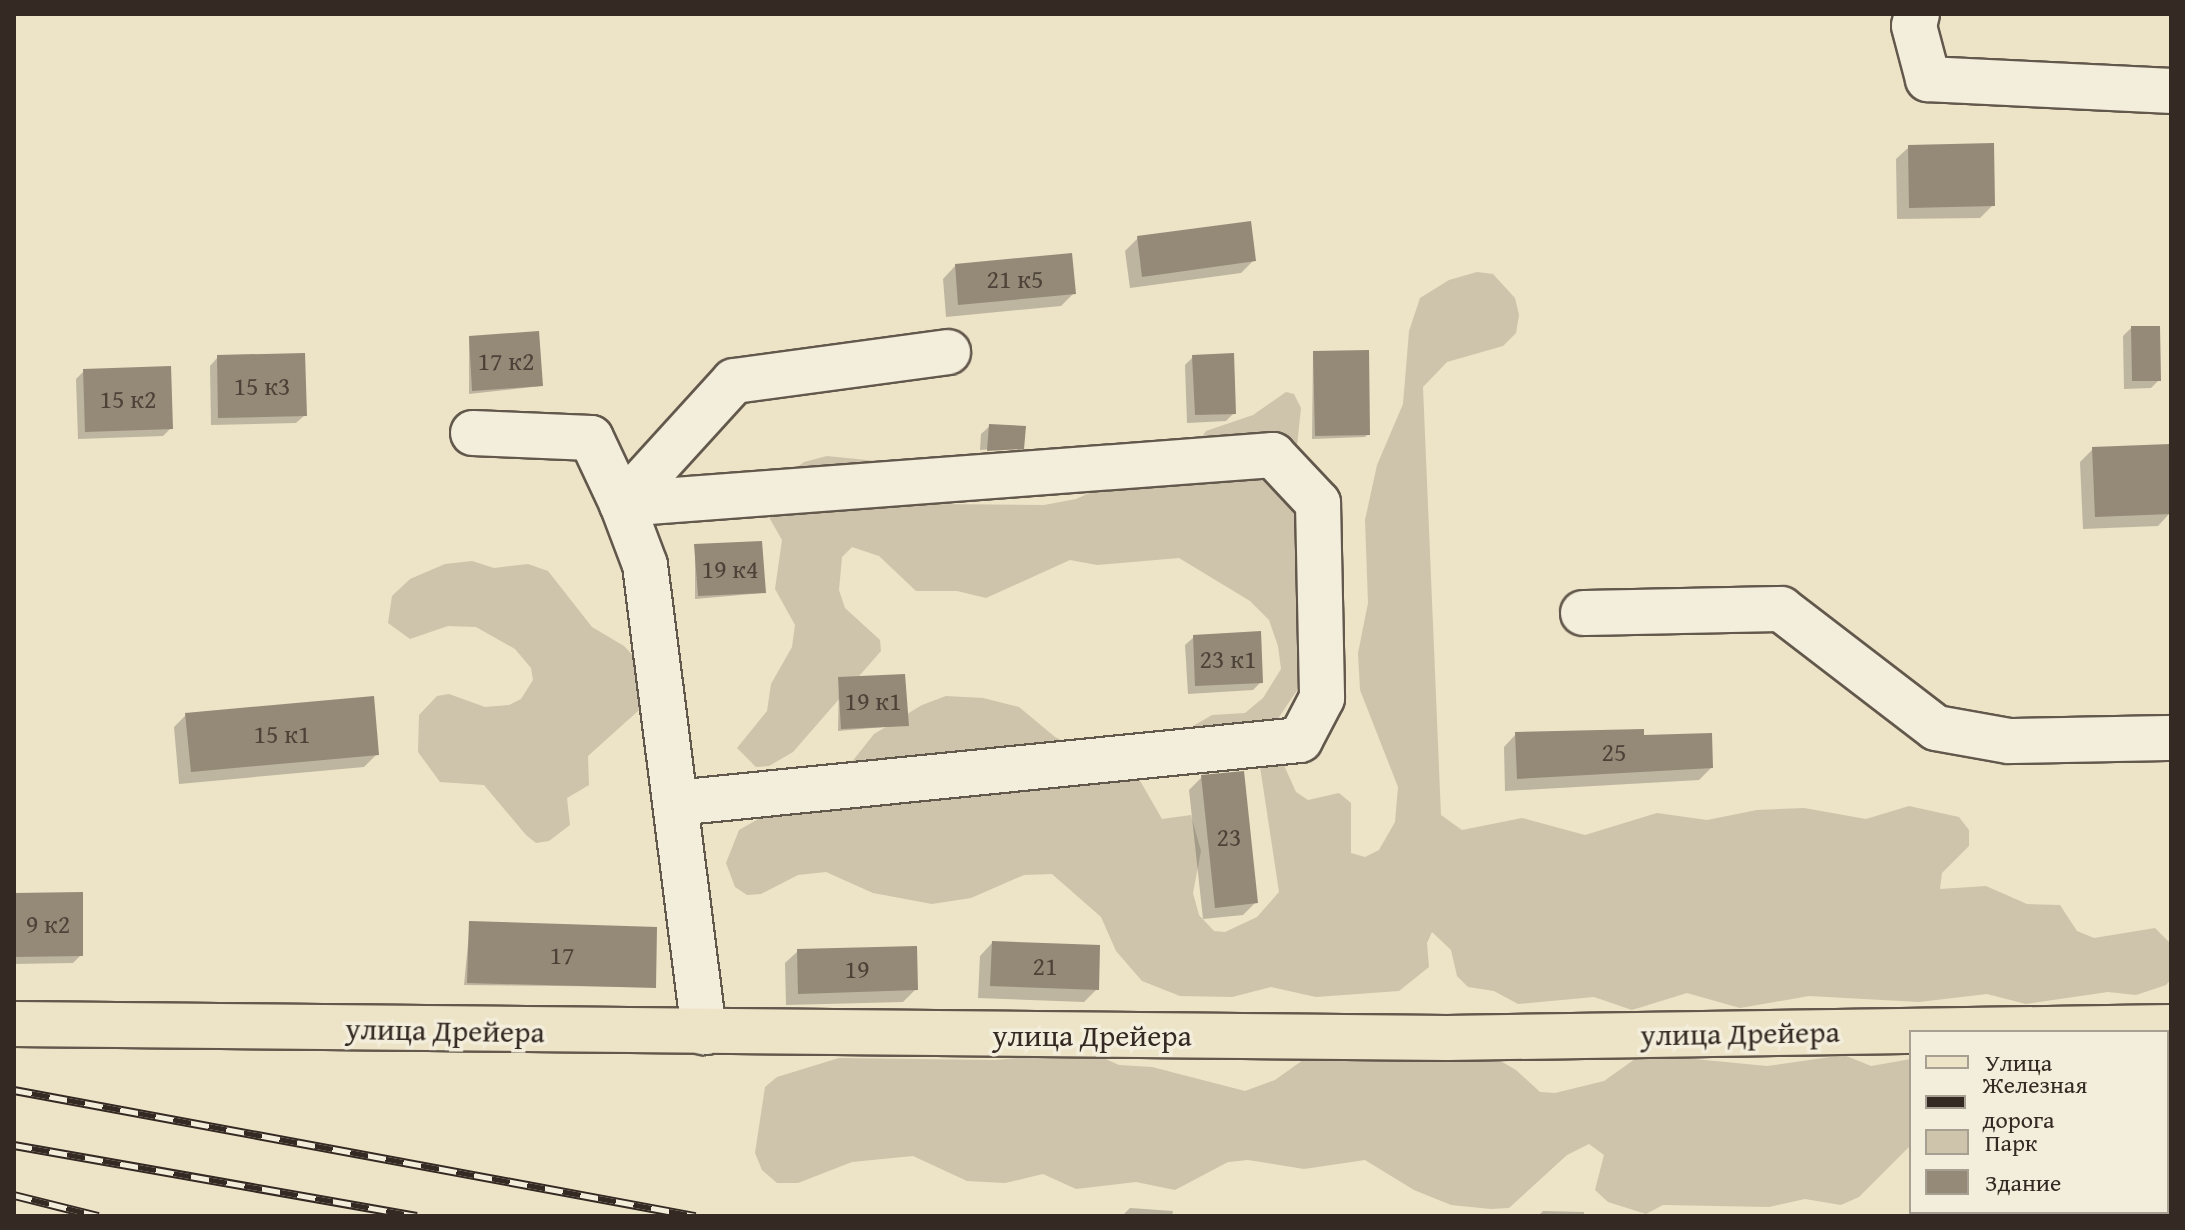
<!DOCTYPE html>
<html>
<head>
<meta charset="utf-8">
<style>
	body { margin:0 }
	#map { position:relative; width:2185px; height:1230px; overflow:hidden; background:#ede3c7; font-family:"Gentium Book Plus",serif }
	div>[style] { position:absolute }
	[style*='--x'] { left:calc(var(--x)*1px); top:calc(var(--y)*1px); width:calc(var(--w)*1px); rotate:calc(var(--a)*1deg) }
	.green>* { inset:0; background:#cec4ab }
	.shadow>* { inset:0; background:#0003 }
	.building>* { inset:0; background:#958a78 }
	.roads { filter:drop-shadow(2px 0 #63584c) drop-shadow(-2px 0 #63584c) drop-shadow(0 2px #63584c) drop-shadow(0 -2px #63584c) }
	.minor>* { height:44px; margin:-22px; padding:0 22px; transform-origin:22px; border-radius:22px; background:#f3eddb }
	.major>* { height:44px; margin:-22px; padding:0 22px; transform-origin:22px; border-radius:22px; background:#ede3c7 }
	.rail>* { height:9px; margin-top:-4.5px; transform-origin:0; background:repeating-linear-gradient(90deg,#f3eddb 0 18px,#352a23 0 36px); box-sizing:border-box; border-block:2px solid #352a23 }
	span { translate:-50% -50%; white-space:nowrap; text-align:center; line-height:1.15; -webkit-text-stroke:7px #f3eddb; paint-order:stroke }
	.number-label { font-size:26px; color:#4d4238 }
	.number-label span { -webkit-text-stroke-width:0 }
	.street-label { font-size:30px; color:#352a23 }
	.frame { position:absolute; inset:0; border:16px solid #352a23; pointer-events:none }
	.legend { position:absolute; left:1909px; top:1030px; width:260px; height:184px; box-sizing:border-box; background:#f3eddb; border:2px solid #a79f91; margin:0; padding:10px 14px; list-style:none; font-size:24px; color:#352a23 }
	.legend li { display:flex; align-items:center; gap:16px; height:40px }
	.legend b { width:40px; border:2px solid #a79f91 }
</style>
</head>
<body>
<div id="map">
	<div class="green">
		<div style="clip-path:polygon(1477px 272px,1493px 274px,1515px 298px,1519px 315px,1516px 333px,1503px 346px,1447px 362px,1423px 387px,1441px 815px,1462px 830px,1522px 818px,1585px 835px,1657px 813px,1707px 820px,1757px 810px,1804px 808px,1866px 819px,1909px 806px,1959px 817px,1969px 830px,1969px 846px,1942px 873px,1940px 889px,1986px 886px,2027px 904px,2060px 905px,2077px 931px,2094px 938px,2155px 928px,2171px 944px,2171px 979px,2166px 985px,2136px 995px,2108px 992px,2026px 1004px,1987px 994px,1919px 1002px,1809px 996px,1740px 1008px,1687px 993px,1632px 1010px,1594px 997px,1518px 1004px,1494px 991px,1468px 987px,1457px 976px,1451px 950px,1432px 932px,1427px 943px,1429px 967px,1399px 991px,1316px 997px,1271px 987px,1232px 997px,1180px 996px,1142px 981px,1116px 951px,1101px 917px,1052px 874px,1024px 875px,971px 898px,932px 904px,873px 893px,826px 872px,798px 875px,761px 894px,747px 895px,735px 887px,726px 863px,739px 830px,847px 768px,874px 734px,922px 705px,946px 696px,983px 698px,1019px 707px,1055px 737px,1139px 779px,1162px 819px,1191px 815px,1201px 851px,1193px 893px,1199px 915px,1214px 931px,1225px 932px,1257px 917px,1279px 892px,1259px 760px,1194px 736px,1193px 726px,1212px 715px,1245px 713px,1263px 698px,1281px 669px,1278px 646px,1269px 620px,1250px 601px,1179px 558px,1097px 565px,1070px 560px,986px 598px,957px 591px,916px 591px,879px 556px,852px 547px,842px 557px,839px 590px,845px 608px,880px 640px,881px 651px,793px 752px,769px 766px,756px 767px,737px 748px,767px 711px,771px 684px,792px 647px,795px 625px,775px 589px,782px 540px,770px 519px,770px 507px,776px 484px,804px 462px,827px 456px,896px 463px,931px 504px,1044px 505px,1076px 499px,1197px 444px,1206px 431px,1253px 415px,1286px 392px,1294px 394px,1301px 408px,1294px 474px,1300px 686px,1269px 732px,1296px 792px,1308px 800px,1339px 793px,1351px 803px,1351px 853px,1365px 857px,1379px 850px,1395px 822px,1398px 787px,1360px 690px,1358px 653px,1368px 603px,1365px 520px,1377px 465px,1403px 404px,1409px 331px,1420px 298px,1449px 280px)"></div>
		<div style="clip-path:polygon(472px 561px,494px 568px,528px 564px,548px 571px,592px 627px,624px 646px,639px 662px,643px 701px,638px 711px,588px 756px,589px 785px,567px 798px,570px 825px,549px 841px,536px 843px,526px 835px,484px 785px,440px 782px,418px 752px,419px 715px,437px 696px,449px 694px,485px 707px,509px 705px,521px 699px,533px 680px,531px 668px,515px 649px,476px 627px,448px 626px,410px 639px,388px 623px,392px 596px,410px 579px,445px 564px)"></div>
		<div style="clip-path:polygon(1317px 1050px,1490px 1055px,1516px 1070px,1540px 1092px,1555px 1093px,1604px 1081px,1642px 1054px,1767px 1066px,1844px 1055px,1871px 1066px,1911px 1059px,1911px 1145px,1859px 1197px,1841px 1205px,1805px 1199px,1769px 1207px,1663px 1205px,1646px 1214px,1608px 1202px,1595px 1190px,1604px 1155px,1589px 1144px,1567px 1155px,1509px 1208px,1491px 1209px,1451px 1205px,1414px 1190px,1365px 1160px,1304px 1169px,1248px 1160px,1228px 1162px,1175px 1190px,1136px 1182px,1076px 1189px,1043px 1174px,1005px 1183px,967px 1181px,913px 1156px,852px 1162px,798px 1183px,777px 1183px,762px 1170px,755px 1153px,765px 1087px,777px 1077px,839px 1058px,995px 1060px,1090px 1052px,1119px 1065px,1152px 1067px,1245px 1091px,1275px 1080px)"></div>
	</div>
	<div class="shadow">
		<div style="clip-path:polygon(1909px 147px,1993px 205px,1980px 218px,1897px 219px,1896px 159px)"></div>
		<div style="clip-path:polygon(1138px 238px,1254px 260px,1241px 273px,1130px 288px,1125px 251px)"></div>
		<div style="clip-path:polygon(955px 266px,1074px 293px,1061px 306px,946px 317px,943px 279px)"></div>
		<div style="clip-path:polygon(2131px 328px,2159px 380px,2151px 388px,2124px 389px,2123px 336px)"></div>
		<div style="clip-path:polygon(469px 338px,541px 386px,469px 394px)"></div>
		<div style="clip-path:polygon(1313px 353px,1368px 434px,1365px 437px,1312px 439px)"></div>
		<div style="clip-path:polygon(218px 357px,305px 415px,296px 423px,211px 425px,210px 366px)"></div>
		<div style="clip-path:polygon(1193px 357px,1234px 413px,1226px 421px,1187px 423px,1185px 365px)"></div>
		<div style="clip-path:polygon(84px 371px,171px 428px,163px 436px,78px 439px,76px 379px)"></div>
		<div style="clip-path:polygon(990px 426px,1022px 448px,1014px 456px,980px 459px,980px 454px,1017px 451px,1017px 447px,980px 450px,981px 434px)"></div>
		<div style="clip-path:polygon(2093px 449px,2170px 513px,2158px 526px,2083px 529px,2080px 462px)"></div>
		<div style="clip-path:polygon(695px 546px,763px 593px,695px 599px)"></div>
		<div style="clip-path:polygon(1194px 637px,1261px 682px,1253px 690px,1188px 694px,1185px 645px)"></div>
		<div style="clip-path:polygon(839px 679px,907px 725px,838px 731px)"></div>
		<div style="clip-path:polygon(186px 715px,377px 754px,364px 767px,179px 784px,174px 727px)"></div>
		<div style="clip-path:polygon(1516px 734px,1642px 737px,1711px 768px,1699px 780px,1505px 791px,1504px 747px)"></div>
		<div style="clip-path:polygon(1202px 777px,1256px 902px,1243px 915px,1203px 919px,1189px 790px)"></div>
		<div style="clip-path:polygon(14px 895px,81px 955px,73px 963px,14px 964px)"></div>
		<div style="clip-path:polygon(470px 923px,654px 987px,464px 985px)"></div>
		<div style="clip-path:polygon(992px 943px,1097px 989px,1084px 1002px,978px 998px,980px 956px)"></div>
		<div style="clip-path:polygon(798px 951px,916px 989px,903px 1002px,786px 1005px,785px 963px)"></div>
		<div style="clip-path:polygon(1130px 1208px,1173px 1211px,1172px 1216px,1122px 1216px)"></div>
		<div style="clip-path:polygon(1543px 1211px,1584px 1212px,1584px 1216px,1538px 1216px)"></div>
	</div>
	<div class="building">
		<div style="clip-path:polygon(1994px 143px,1995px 206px,1909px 208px,1908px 145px)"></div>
		<div style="clip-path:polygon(1251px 221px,1256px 261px,1142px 277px,1137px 236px)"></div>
		<div style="clip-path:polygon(1072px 253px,1076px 294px,958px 305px,955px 264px)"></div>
		<div style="clip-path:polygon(2131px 326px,2160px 326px,2161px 381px,2132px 381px)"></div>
		<div style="clip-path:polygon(539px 331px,543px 386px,472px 391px,469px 336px)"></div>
		<div style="clip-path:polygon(1369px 350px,1370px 435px,1315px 436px,1313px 351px)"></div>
		<div style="clip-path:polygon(305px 353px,307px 416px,218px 418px,217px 355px)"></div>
		<div style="clip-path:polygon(1234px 353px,1236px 414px,1195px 415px,1192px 355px)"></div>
		<div style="clip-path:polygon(171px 366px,173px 429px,85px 432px,83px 369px)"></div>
		<div style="clip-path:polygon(989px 424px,1026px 426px,1024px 449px,987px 451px)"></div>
		<div style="clip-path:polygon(2170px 444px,2171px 514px,2095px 517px,2092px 447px)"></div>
		<div style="clip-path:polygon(762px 541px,766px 593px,698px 596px,694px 544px)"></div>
		<div style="clip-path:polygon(1261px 631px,1263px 683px,1195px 686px,1193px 635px)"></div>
		<div style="clip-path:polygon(905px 674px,909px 726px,841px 729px,838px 677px)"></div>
		<div style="clip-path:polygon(374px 696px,379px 755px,191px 772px,185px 713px)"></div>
		<div style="clip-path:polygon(1644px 729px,1644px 735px,1712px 733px,1713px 768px,1517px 779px,1515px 732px)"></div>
		<div style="clip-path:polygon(1244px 771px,1258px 903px,1215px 908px,1201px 775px)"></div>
		<div style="clip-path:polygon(83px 892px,83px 956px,14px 957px,14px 893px)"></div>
		<div style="clip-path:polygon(469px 921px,657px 927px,656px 988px,467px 983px)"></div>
		<div style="clip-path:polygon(992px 941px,1100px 945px,1099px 990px,990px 986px)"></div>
		<div style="clip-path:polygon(917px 946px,918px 990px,798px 994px,797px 949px)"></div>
	</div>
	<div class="roads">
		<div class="minor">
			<div style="--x:1917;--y:14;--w:12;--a:104"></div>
			<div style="--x:1914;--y:26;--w:55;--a:75.2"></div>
			<div style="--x:1928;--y:79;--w:243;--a:2.8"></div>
			<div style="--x:473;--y:433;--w:118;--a:2.4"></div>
			<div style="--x:591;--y:438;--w:73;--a:64.8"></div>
			<div style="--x:622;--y:504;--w:65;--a:69.3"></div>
			<div style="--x:645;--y:565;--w:471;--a:82.8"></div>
			<div style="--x:622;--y:504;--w:653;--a:-4.3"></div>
			<div style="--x:1273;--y:455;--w:66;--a:46.8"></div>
			<div style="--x:1318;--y:503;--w:195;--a:88.8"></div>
			<div style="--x:1322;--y:698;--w:47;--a:117.6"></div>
			<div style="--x:1300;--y:740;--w:628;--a:174.24"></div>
			<div style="--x:622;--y:504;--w:166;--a:-47.7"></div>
			<div style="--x:734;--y:381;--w:216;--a:-7.7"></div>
			<div style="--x:1583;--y:613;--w:198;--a:-1.2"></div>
			<div style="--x:1781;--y:609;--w:195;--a:37.5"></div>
			<div style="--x:1936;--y:728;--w:74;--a:10.1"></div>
			<div style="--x:2009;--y:741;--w:162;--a:-1.1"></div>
		</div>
		<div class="major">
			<div style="--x:14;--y:1024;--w:1433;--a:0.56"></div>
			<div style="--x:1447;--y:1038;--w:724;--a:-0.87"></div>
		</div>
	</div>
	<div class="rail">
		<div style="--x:14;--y:1090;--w:693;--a:10.48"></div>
		<div style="--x:14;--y:1145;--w:409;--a:10"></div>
		<div style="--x:14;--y:1195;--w:87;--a:14"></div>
	</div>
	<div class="number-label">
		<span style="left:1015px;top:279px">21 к5</span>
		<span style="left:506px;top:361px">17 к2</span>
		<span style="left:262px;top:386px">15 к3</span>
		<span style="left:128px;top:399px">15 к2</span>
		<span style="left:730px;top:569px">19 к4</span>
		<span style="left:1228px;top:659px">23 к1</span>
		<span style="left:873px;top:701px">19 к1</span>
		<span style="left:282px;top:734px">15 к1</span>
		<span style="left:1614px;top:752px">25</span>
		<span style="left:1229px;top:837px">23</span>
		<span style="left:48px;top:924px">9 к2</span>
		<span style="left:562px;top:955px">17</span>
		<span style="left:1045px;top:966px">21</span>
		<span style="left:857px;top:969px">19</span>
	</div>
	<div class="street-label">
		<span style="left:445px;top:1030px;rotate:1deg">улица Дрейера</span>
		<span style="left:1740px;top:1033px;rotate:-1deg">улица Дрейера</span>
		<span style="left:1092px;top:1035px">улица Дрейера</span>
	</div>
	<div class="frame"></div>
	<ul class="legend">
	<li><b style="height:10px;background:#ede3c7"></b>Улица</li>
	<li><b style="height:10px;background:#352a23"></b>Железная дорога</li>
	<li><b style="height:22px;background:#cec4ab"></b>Парк</li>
	<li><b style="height:22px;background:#958a78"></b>Здание</li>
	</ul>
</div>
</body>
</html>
